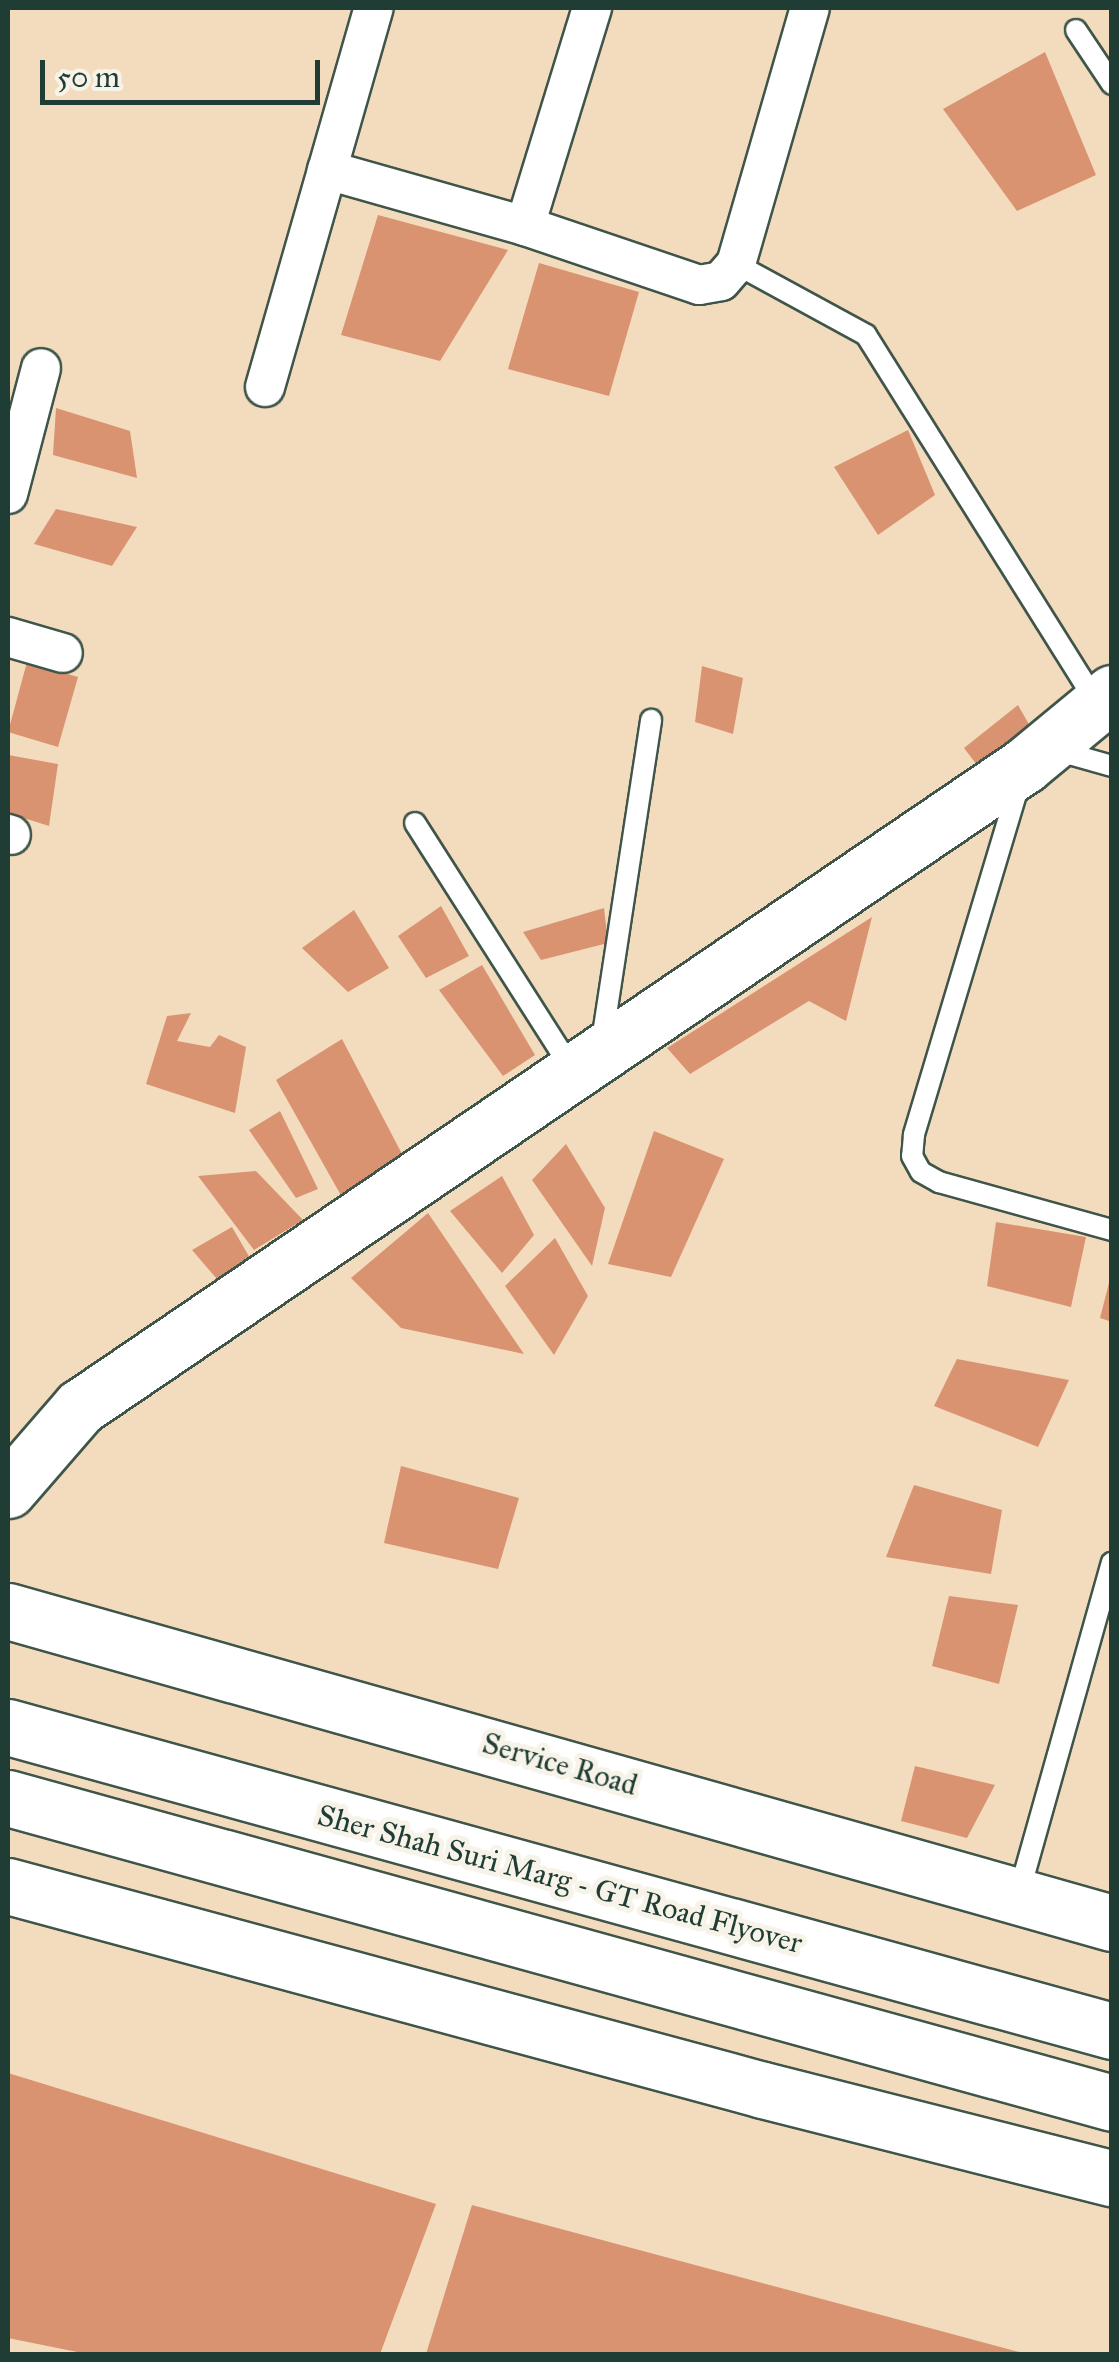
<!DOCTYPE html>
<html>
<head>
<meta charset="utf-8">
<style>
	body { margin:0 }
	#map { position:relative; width:1119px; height:2362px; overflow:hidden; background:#f3dcbe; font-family:"IM FELL Great Primer",serif }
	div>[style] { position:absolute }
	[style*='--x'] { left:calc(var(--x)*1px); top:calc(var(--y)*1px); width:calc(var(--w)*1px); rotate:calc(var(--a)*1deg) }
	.building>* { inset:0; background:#d99371 }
	.roads { filter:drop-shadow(2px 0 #3f5549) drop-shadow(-2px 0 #3f5549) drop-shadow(0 2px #3f5549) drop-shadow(0 -2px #3f5549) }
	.lane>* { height:20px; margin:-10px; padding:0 10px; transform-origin:10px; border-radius:10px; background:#fff }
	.street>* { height:38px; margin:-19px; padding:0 19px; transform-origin:19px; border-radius:19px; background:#fff }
	.secondary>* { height:55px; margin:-27.5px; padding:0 27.5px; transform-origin:27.5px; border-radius:27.5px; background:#fff }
	.highway>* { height:55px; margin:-27.5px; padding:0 27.5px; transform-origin:27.5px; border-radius:27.5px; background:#fff }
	span { translate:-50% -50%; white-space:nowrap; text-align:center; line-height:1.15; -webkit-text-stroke:10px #f7f3e8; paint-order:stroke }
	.street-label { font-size:30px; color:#1f3d34 }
	.frame { position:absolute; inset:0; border:10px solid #1f3d34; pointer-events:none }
	.scale { position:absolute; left:40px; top:60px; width:280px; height:45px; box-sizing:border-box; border:5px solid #1f3d34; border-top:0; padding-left:12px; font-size:30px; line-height:35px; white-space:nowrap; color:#1f3d34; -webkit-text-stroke:8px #f7f3e8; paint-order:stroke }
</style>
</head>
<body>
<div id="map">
	<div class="building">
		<div style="clip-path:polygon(1045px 52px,1096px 175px,1017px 211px,943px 109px)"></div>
		<div style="clip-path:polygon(378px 215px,508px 250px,440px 361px,341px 335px)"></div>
		<div style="clip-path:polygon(539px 263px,639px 292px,609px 396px,508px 369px)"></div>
		<div style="clip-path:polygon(56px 408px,130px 431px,137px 478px,53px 455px)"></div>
		<div style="clip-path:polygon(908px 430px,935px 495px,878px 535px,834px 467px)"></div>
		<div style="clip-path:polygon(56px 509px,137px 527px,112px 566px,34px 544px)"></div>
		<div style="clip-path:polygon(27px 662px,78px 677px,58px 747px,8px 732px)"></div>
		<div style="clip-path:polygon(702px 666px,743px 678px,733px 734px,695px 722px)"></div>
		<div style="clip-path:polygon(1018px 705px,1035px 735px,977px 765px,964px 748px)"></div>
		<div style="clip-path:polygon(8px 755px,58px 764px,49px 826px,8px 813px)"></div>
		<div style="clip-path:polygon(441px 906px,469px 956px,426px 978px,398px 936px)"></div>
		<div style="clip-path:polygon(604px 908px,608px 943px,541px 960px,523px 932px)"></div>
		<div style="clip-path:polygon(354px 910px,389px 968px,348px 992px,302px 948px)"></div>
		<div style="clip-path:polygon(872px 917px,846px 1021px,809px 1001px,690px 1074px,667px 1048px)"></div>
		<div style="clip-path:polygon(482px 965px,535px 1055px,503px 1076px,439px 990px)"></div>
		<div style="clip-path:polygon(191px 1013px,177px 1041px,210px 1047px,219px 1035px,246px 1047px,235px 1113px,146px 1084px,167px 1016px)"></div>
		<div style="clip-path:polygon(342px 1039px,402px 1154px,343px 1199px,276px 1080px)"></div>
		<div style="clip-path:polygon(280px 1111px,318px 1189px,296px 1198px,249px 1130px)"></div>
		<div style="clip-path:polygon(654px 1131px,724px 1159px,671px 1277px,608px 1264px)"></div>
		<div style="clip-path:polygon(566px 1144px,605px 1208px,592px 1266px,532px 1180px)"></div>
		<div style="clip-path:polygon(256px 1171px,303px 1220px,254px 1250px,198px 1176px)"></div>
		<div style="clip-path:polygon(502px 1176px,534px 1235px,502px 1273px,450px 1211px)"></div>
		<div style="clip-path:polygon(428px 1213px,524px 1354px,401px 1328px,351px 1278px)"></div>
		<div style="clip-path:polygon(996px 1222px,1086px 1237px,1071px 1307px,987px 1286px)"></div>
		<div style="clip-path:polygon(232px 1227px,254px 1265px,229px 1293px,192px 1250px)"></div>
		<div style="clip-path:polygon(555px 1238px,588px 1296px,554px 1355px,505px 1286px)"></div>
		<div style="clip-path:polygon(1110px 1279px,1112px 1279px,1112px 1322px,1100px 1318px)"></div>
		<div style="clip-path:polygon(957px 1359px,1069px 1380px,1038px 1447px,934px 1406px)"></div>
		<div style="clip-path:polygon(401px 1466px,519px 1498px,498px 1569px,384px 1543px)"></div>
		<div style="clip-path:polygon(914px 1485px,1002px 1510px,991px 1574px,886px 1557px)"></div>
		<div style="clip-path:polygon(949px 1596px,1018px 1605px,999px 1684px,932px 1666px)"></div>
		<div style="clip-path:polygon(915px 1766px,995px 1785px,967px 1838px,901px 1821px)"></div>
		<div style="clip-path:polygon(8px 2073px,436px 2204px,380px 2354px,87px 2354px,8px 2338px)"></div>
		<div style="clip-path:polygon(472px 2205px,1023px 2353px,1023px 2354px,426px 2354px)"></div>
	</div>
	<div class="roads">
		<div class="lane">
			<div style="--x:1076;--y:30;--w:65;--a:56.3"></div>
			<div style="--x:736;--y:264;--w:148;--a:28.6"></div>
			<div style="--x:866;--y:335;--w:434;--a:57.9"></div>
			<div style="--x:1052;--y:749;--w:62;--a:15.8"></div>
			<div style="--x:1020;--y:781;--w:370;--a:106.7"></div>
			<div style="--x:914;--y:1135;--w:21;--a:95"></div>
			<div style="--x:912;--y:1156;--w:18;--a:61"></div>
			<div style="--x:921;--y:1172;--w:21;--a:29"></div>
			<div style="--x:939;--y:1182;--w:180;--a:15.5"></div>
			<div style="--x:415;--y:823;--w:292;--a:57.5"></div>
			<div style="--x:602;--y:1041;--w:325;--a:-81.3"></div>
			<div style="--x:1019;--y:1893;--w:343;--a:-74.3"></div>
		</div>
		<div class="street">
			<div style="--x:592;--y:8;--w:228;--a:107.1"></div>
			<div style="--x:525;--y:226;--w:184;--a:18.7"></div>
			<div style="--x:699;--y:285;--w:22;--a:-10"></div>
			<div style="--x:721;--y:281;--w:23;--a:-49"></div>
			<div style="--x:736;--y:264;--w:266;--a:-73.9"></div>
			<div style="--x:327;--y:170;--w:206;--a:15.8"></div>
			<div style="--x:265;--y:387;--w:394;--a:-74"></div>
			<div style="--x:8;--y:494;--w:130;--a:-75.3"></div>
			<div style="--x:8;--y:637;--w:57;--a:16.2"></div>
			<div style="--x:8;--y:834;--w:3;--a:18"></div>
		</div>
		<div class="secondary">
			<div style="--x:8;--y:1490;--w:110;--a:-49.1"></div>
			<div style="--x:80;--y:1407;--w:1142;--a:-34.19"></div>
			<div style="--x:1025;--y:765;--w:113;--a:-39.6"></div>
			<div style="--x:8;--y:1611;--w:1147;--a:15.78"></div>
			<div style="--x:8;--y:1886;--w:782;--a:15.12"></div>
			<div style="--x:763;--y:2090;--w:360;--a:14.2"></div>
		</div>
		<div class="highway">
			<div style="--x:8;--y:1727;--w:1145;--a:15.4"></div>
			<div style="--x:8;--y:1798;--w:1145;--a:15.44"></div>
		</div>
	</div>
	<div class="street-label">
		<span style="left:560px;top:1764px;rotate:16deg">Service Road</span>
		<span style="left:560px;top:1879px;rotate:15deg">Sher Shah Suri Marg - GT Road Flyover</span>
	</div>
	<div class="frame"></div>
	<div class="scale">50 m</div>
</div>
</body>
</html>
